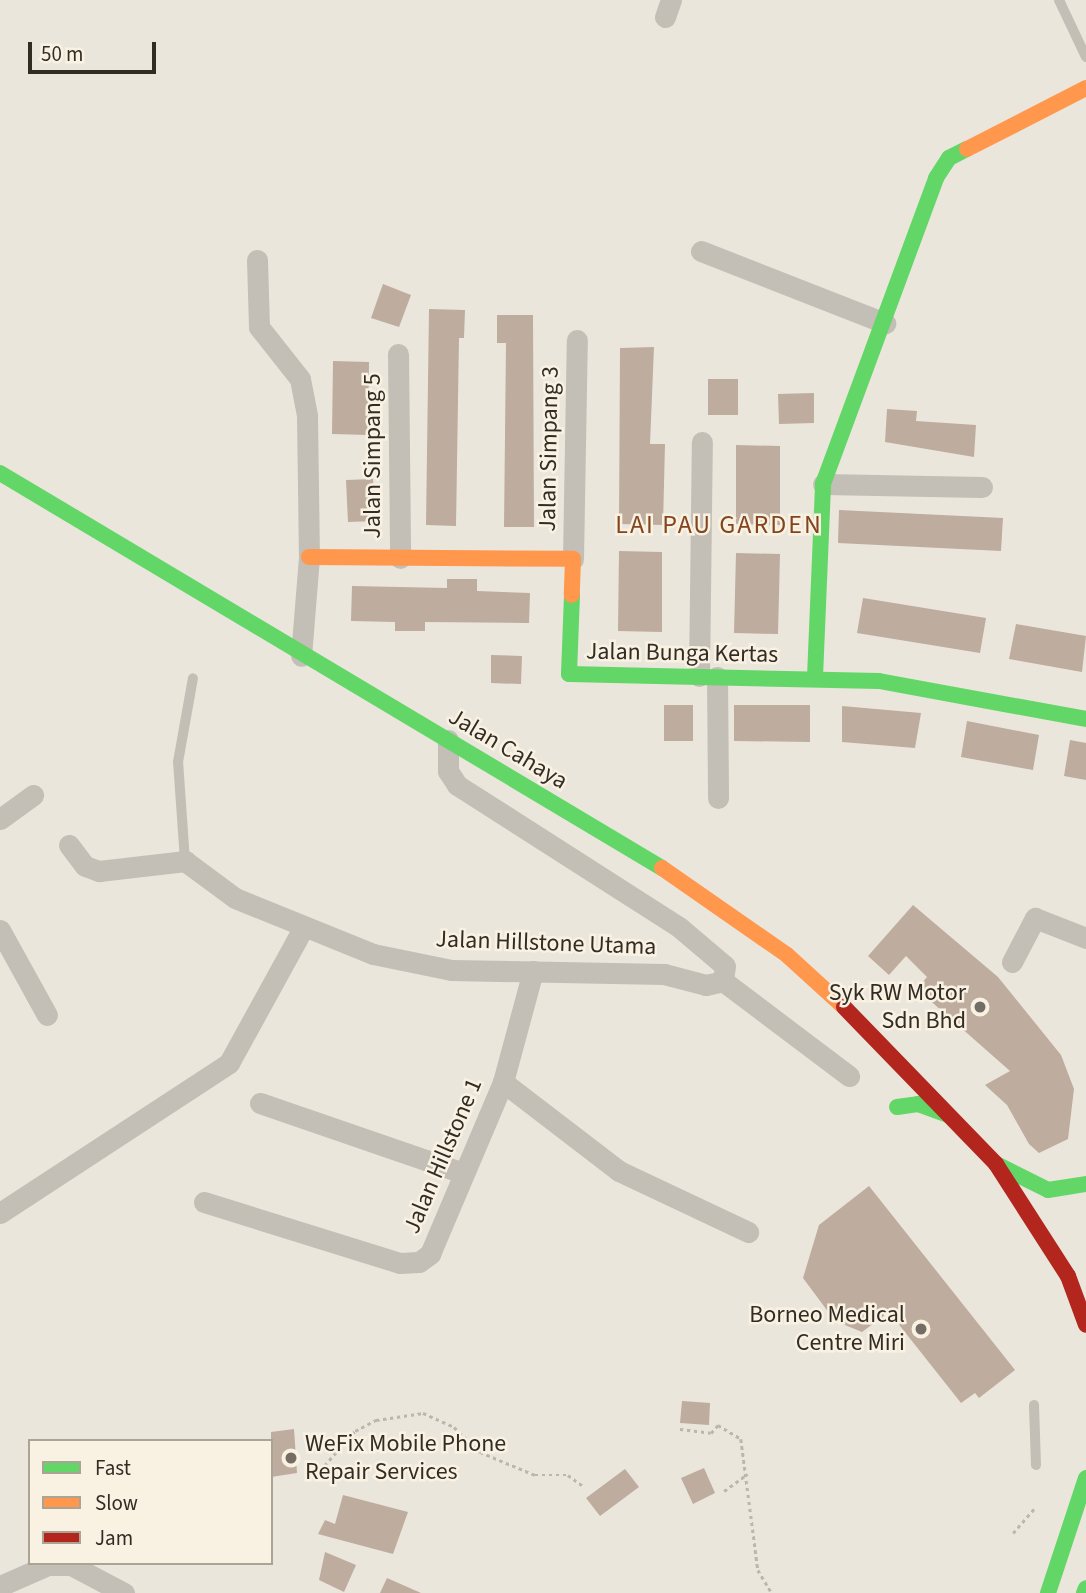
<!DOCTYPE html>
<html>
<head>
<meta charset="utf-8">
<style>
	body { margin:0 }
	#map { position:relative; width:1086px; height:1593px; overflow:hidden; background:#ebe6dc; font-family:"Source Sans 3",sans-serif }
	div>[style] { position:absolute }
	[style*='--x'] { left:calc(var(--x)*1px); top:calc(var(--y)*1px); width:calc(var(--w)*1px); rotate:calc(var(--a)*1deg) }
	.building>* { inset:0; background:#beac9e }
	.path>* { height:2.5px; margin-top:-1.25px; transform-origin:0; background:repeating-linear-gradient(90deg,#bcb6ae 0 3.5px,transparent 0 7px) }
	.lane>* { height:10px; margin:-5px; padding:0 5px; transform-origin:5px; border-radius:5px; background:#c3beb6 }
	.street>* { height:21px; margin:-10.5px; padding:0 10.5px; transform-origin:10.5px; border-radius:10.5px; background:#c3beb6 }
	.fast>* { height:16px; margin:-8px; padding:0 8px; transform-origin:8px; border-radius:8px; background:#63d668 }
	.slow>* { height:16px; margin:-8px; padding:0 8px; transform-origin:8px; border-radius:8px; background:#ff974d }
	.jam>* { height:16px; margin:-8px; padding:0 8px; transform-origin:8px; border-radius:8px; background:#b3261e }
	.dots>* { width:19px; height:19px; translate:-50% -50%; box-sizing:border-box; border:4px solid #f9f2e2; border-radius:50% }
	span { translate:-50% -50%; white-space:nowrap; text-align:center; line-height:1.15; -webkit-text-stroke:5px #f9f2e2; paint-order:stroke }
	.street-label { font-size:24px; color:#332c25 }
	.poi-label { font-size:24px; color:#332c25 }
	.right { translate:-100% -50%; text-align:right }
	.left { translate:0 -50%; text-align:left }
	.neighbourhood-label { font-size:26px; color:#82451e; letter-spacing:2px }
	.legend { position:absolute; left:28px; top:1439px; width:245px; height:126px; box-sizing:border-box; background:#f9f2e2; border:2px solid #aaa396; margin:0; padding:9px 12px; list-style:none; font-size:21px; color:#332c25 }
	.legend li { display:flex; align-items:center; gap:14px; height:35px }
	.legend b { width:35px; border:2px solid #aaa396 }
	.scale { position:absolute; left:28px; top:42px; width:128px; height:32px; box-sizing:border-box; border:4px solid #332c25; border-top:0; padding-left:9px; font-size:21px; line-height:24px; white-space:nowrap; color:#332c25; -webkit-text-stroke:5px #f9f2e2; paint-order:stroke }
</style>
</head>
<body>
<div id="map">
	<div class="building">
		<div style="clip-path:polygon(383px 284px,411px 295px,399px 327px,371px 318px)"></div>
		<div style="clip-path:polygon(429px 309px,465px 310px,464px 338px,459px 338px,456px 526px,426px 525px)"></div>
		<div style="clip-path:polygon(497px 315px,533px 315px,534px 527px,504px 527px,506px 343px,497px 343px)"></div>
		<div style="clip-path:polygon(654px 347px,650px 444px,665px 444px,663px 525px,619px 524px,620px 348px)"></div>
		<div style="clip-path:polygon(333px 361px,369px 362px,368px 435px,332px 434px)"></div>
		<div style="clip-path:polygon(708px 379px,738px 379px,738px 415px,708px 415px)"></div>
		<div style="clip-path:polygon(814px 393px,814px 423px,779px 424px,778px 394px)"></div>
		<div style="clip-path:polygon(887px 409px,917px 411px,916px 421px,976px 425px,974px 457px,885px 442px)"></div>
		<div style="clip-path:polygon(736px 445px,780px 446px,780px 525px,736px 524px)"></div>
		<div style="clip-path:polygon(373px 479px,375px 521px,348px 522px,346px 480px)"></div>
		<div style="clip-path:polygon(839px 510px,1003px 518px,1001px 551px,838px 543px)"></div>
		<div style="clip-path:polygon(619px 551px,662px 552px,662px 632px,618px 631px)"></div>
		<div style="clip-path:polygon(736px 553px,780px 554px,778px 634px,734px 633px)"></div>
		<div style="clip-path:polygon(447px 579px,477px 579px,477px 591px,530px 593px,529px 623px,425px 622px,425px 631px,395px 631px,395px 622px,351px 621px,352px 586px,447px 588px)"></div>
		<div style="clip-path:polygon(863px 598px,986px 618px,980px 653px,857px 633px)"></div>
		<div style="clip-path:polygon(1016px 624px,1086px 636px,1082px 672px,1009px 659px)"></div>
		<div style="clip-path:polygon(491px 655px,522px 656px,521px 684px,491px 683px)"></div>
		<div style="clip-path:polygon(664px 705px,693px 705px,693px 741px,664px 741px)"></div>
		<div style="clip-path:polygon(734px 705px,810px 705px,810px 742px,734px 741px)"></div>
		<div style="clip-path:polygon(842px 706px,921px 713px,915px 748px,842px 742px)"></div>
		<div style="clip-path:polygon(967px 721px,1039px 735px,1033px 770px,961px 757px)"></div>
		<div style="clip-path:polygon(1070px 740px,1086px 743px,1086px 780px,1064px 776px)"></div>
		<div style="clip-path:polygon(913px 905px,998px 977px,1061px 1055px,1074px 1089px,1068px 1139px,1039px 1153px,1029px 1144px,1007px 1105px,985px 1085px,1010px 1071px,917px 989px,927px 977px,906px 956px,889px 975px,868px 956px)"></div>
		<div style="clip-path:polygon(869px 1186px,1015px 1370px,979px 1398px,975px 1393px,961px 1403px,889px 1312px,862px 1332px,835px 1321px,803px 1278px,819px 1225px)"></div>
		<div style="clip-path:polygon(682px 1401px,710px 1403px,709px 1425px,680px 1423px)"></div>
		<div style="clip-path:polygon(294px 1429px,297px 1473px,271px 1477px,271px 1432px)"></div>
		<div style="clip-path:polygon(704px 1468px,715px 1493px,693px 1504px,681px 1478px)"></div>
		<div style="clip-path:polygon(625px 1469px,639px 1487px,600px 1516px,586px 1498px)"></div>
		<div style="clip-path:polygon(343px 1495px,408px 1512px,393px 1554px,318px 1534px,325px 1520px,335px 1524px)"></div>
		<div style="clip-path:polygon(325px 1552px,356px 1565px,344px 1592px,319px 1580px)"></div>
		<div style="clip-path:polygon(387px 1578px,421px 1593px,380px 1593px)"></div>
	</div>
	<div class="path">
		<div style="--x:680;--y:1429;--w:31;--a:7"></div>
		<div style="--x:711;--y:1433;--w:11;--a:-49"></div>
		<div style="--x:718;--y:1425;--w:27;--a:31"></div>
		<div style="--x:741;--y:1439;--w:132;--a:82.6"></div>
		<div style="--x:758;--y:1570;--w:27;--a:59"></div>
		<div style="--x:315;--y:1476;--w:60;--a:-48.4"></div>
		<div style="--x:355;--y:1431;--w:24;--a:-28"></div>
		<div style="--x:376;--y:1420;--w:48;--a:-8.5"></div>
		<div style="--x:423;--y:1413;--w:34;--a:24"></div>
		<div style="--x:454;--y:1427;--w:36;--a:44"></div>
		<div style="--x:480;--y:1452;--w:60;--a:22.7"></div>
		<div style="--x:535;--y:1475;--w:33;--a:0"></div>
		<div style="--x:568;--y:1475;--w:19;--a:36"></div>
		<div style="--x:724;--y:1491;--w:29;--a:-36"></div>
		<div style="--x:1013;--y:1533;--w:32;--a:-49"></div>
	</div>
	<div class="lane">
		<div style="--x:1059;--y:0;--w:63;--a:64.7"></div>
		<div style="--x:185;--y:861;--w:99;--a:-94"></div>
		<div style="--x:178;--y:762;--w:85;--a:-79.9"></div>
		<div style="--x:1034;--y:1405;--w:60;--a:88.1"></div>
	</div>
	<div class="street">
		<div style="--x:665;--y:17;--w:18;--a:-71"></div>
		<div style="--x:701;--y:251;--w:198;--a:21.4"></div>
		<div style="--x:257;--y:260;--w:67;--a:88.3"></div>
		<div style="--x:259;--y:327;--w:66;--a:51.7"></div>
		<div style="--x:300;--y:379;--w:38;--a:79"></div>
		<div style="--x:307;--y:416;--w:141;--a:89.2"></div>
		<div style="--x:309;--y:557;--w:99;--a:94.6"></div>
		<div style="--x:398;--y:354;--w:204;--a:89.4"></div>
		<div style="--x:823;--y:484;--w:159;--a:1.1"></div>
		<div style="--x:573;--y:559;--w:219;--a:-89"></div>
		<div style="--x:699;--y:676;--w:234;--a:-89.3"></div>
		<div style="--x:717;--y:677;--w:121;--a:89.5"></div>
		<div style="--x:448;--y:740;--w:31;--a:90"></div>
		<div style="--x:448;--y:771;--w:17;--a:57"></div>
		<div style="--x:457;--y:785;--w:264;--a:32.6"></div>
		<div style="--x:679;--y:927;--w:60;--a:40.3"></div>
		<div style="--x:725;--y:966;--w:15;--a:98"></div>
		<div style="--x:0;--y:819;--w:41;--a:-36"></div>
		<div style="--x:69;--y:845;--w:26;--a:53"></div>
		<div style="--x:85;--y:866;--w:15;--a:20"></div>
		<div style="--x:99;--y:871;--w:87;--a:-6.6"></div>
		<div style="--x:185;--y:861;--w:62;--a:36.5"></div>
		<div style="--x:235;--y:898;--w:149;--a:22.1"></div>
		<div style="--x:373;--y:954;--w:80;--a:11.6"></div>
		<div style="--x:451;--y:970;--w:213;--a:1.1"></div>
		<div style="--x:664;--y:974;--w:43;--a:14.7"></div>
		<div style="--x:706;--y:985;--w:17;--a:-13"></div>
		<div style="--x:0;--y:930;--w:97;--a:61.1"></div>
		<div style="--x:1012;--y:962;--w:50;--a:-62.4"></div>
		<div style="--x:1035;--y:918;--w:55;--a:21.4"></div>
		<div style="--x:723;--y:981;--w:158;--a:37"></div>
		<div style="--x:503;--y:1082;--w:146;--a:37.5"></div>
		<div style="--x:619;--y:1171;--w:143;--a:25.3"></div>
		<div style="--x:260;--y:1103;--w:215;--a:19"></div>
		<div style="--x:204;--y:1202;--w:205;--a:17.3"></div>
		<div style="--x:400;--y:1263;--w:19;--a:-3"></div>
		<div style="--x:419;--y:1262;--w:14;--a:-36"></div>
		<div style="--x:430;--y:1254;--w:187;--a:-67"></div>
		<div style="--x:503;--y:1082;--w:115;--a:-74.9"></div>
		<div style="--x:0;--y:1213;--w:274;--a:-33.2"></div>
		<div style="--x:229;--y:1063;--w:152;--a:-61.2"></div>
		<div style="--x:0;--y:1586;--w:52;--a:-23.6"></div>
		<div style="--x:48;--y:1565;--w:23;--a:0"></div>
		<div style="--x:71;--y:1565;--w:60;--a:27.8"></div>
	</div>
	<div class="fast">
		<div style="--x:0;--y:473;--w:771;--a:30.82"></div>
		<div style="--x:572;--y:595;--w:79;--a:92.2"></div>
		<div style="--x:569;--y:674;--w:310;--a:1.3"></div>
		<div style="--x:879;--y:681;--w:210;--a:10.4"></div>
		<div style="--x:815;--y:677;--w:193;--a:-87.6"></div>
		<div style="--x:823;--y:484;--w:326;--a:-69.7"></div>
		<div style="--x:936;--y:178;--w:24;--a:-57"></div>
		<div style="--x:949;--y:158;--w:20;--a:-27"></div>
		<div style="--x:897;--y:1107;--w:21;--a:-8"></div>
		<div style="--x:918;--y:1104;--w:32;--a:20"></div>
		<div style="--x:996;--y:1164;--w:58;--a:26.6"></div>
		<div style="--x:1048;--y:1190;--w:38;--a:-9"></div>
		<div style="--x:1048;--y:1593;--w:121;--a:-71.7"></div>
		<div style="--x:1084;--y:1593;--w:5;--a:-68"></div>
	</div>
	<div class="slow">
		<div style="--x:967;--y:149;--w:134;--a:-27.1"></div>
		<div style="--x:309;--y:557;--w:264;--a:0.4"></div>
		<div style="--x:573;--y:559;--w:36;--a:92"></div>
		<div style="--x:662;--y:868;--w:152;--a:34.8"></div>
		<div style="--x:787;--y:955;--w:77;--a:42.4"></div>
	</div>
	<div class="jam">
		<div style="--x:844;--y:1007;--w:219;--a:45.9"></div>
		<div style="--x:996;--y:1164;--w:133;--a:57.3"></div>
		<div style="--x:1068;--y:1276;--w:52;--a:69.8"></div>
	</div>
	<div class="dots">
		<div style="left:980px;top:1007px;background:#736d65"></div>
		<div style="left:921px;top:1329px;background:#736d65"></div>
		<div style="left:291px;top:1458px;background:#736d65"></div>
	</div>
	<div class="street-label">
		<span style="left:549px;top:449px;rotate:-89deg">Jalan Simpang 3</span>
		<span style="left:373px;top:456px;rotate:-90deg">Jalan Simpang 5</span>
		<span style="left:682px;top:653px;rotate:1deg">Jalan Bunga Kertas</span>
		<span style="left:508px;top:749px;rotate:31deg">Jalan Cahaya</span>
		<span style="left:546px;top:943px;rotate:2deg">Jalan Hillstone Utama</span>
		<span style="left:443px;top:1156px;rotate:-67deg">Jalan Hillstone 1</span>
	</div>
	<div class="poi-label">
		<span class="right" style="left:966px;top:1007px">Syk RW Motor<br>Sdn Bhd</span>
		<span class="right" style="left:905px;top:1329px">Borneo Medical<br>Centre Miri</span>
		<span class="left" style="left:305px;top:1458px">WeFix Mobile Phone<br>Repair Services</span>
	</div>
	<div class="neighbourhood-label">
		<span style="left:719px;top:525px">LAI PAU GARDEN</span>
	</div>
	<ul class="legend">
	<li><b style="height:9px;background:#63d668"></b>Fast</li>
	<li><b style="height:9px;background:#ff974d"></b>Slow</li>
	<li><b style="height:9px;background:#b3261e"></b>Jam</li>
	</ul>
	<div class="scale">50 m</div>
</div>
</body>
</html>
